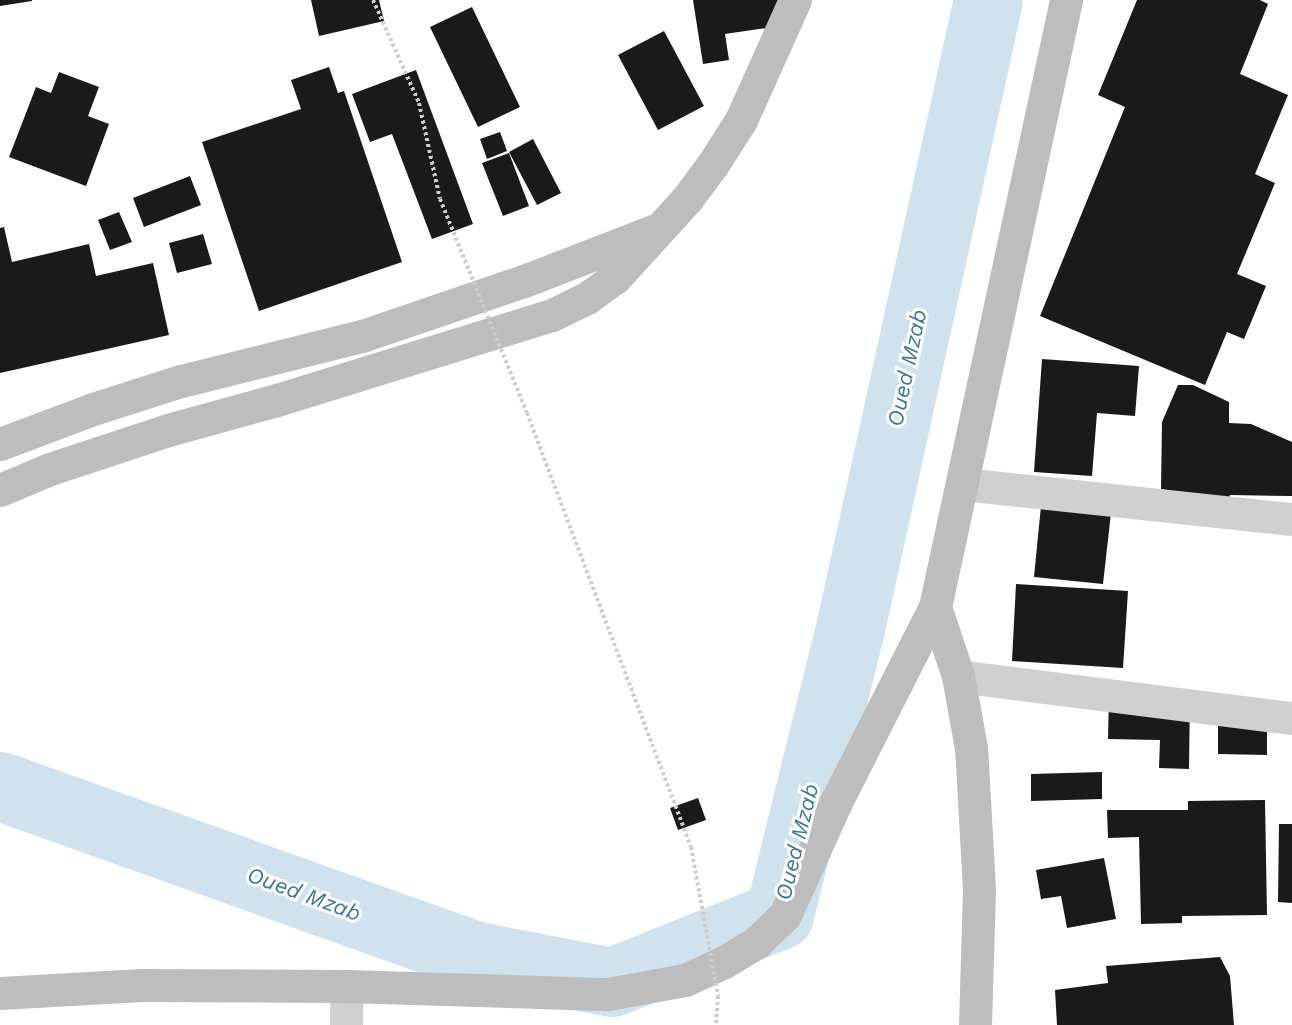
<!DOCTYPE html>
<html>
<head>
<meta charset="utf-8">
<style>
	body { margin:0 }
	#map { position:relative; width:1292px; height:1025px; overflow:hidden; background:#fff; font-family:"Work Sans",sans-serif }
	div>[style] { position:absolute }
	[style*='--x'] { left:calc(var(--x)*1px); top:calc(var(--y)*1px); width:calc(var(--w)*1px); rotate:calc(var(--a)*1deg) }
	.river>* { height:69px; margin:-34.5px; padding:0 34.5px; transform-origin:34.5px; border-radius:34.5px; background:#cfe2ee }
	.building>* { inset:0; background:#1a1a1a }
	.path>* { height:4px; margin-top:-2px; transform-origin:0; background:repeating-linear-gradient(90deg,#cdcdcd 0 3px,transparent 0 6px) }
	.street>* { height:33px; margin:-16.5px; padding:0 16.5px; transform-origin:16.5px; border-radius:16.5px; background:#d0d0d0 }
	.secondary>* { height:33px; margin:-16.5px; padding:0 16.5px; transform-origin:16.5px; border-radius:16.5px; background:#bdbdbd }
	.path-bridge>* { height:4px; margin-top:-2px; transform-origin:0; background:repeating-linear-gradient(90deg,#cdcdcd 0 3px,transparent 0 6px) }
	span { translate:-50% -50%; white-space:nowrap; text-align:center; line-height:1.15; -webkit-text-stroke:6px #fff; paint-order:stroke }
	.water-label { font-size:22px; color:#3f7597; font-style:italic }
</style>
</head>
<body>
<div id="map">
	<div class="river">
		<div style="--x:0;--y:786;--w:505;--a:19.65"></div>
		<div style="--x:476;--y:956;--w:138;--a:10.8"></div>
		<div style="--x:612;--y:982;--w:180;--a:-21.9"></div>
		<div style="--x:779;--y:915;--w:291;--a:-76.1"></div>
		<div style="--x:849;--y:633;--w:648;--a:-77.62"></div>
	</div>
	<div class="building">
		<div style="clip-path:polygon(0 0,32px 0,32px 1px,0 6px)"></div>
		<div style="clip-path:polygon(311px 0,379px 0,384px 21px,319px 36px)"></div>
		<div style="clip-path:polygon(693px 0,783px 0,787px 25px,725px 34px,729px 60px,703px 64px)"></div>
		<div style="clip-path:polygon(1137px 0,1260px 0,1268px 4px,1240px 74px,1288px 95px,1255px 174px,1275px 183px,1237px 274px,1266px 286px,1244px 339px,1227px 332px,1205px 385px,1040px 316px,1125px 107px,1098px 95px)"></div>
		<div style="clip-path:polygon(472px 7px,520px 107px,478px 127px,430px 27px)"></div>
		<div style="clip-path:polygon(664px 31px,704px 106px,658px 130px,618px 55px)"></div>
		<div style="clip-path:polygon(329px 67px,338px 93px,344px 91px,402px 262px,259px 311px,202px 142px,301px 109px,291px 80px)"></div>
		<div style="clip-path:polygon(416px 70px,473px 224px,432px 239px,392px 134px,370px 142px,352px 94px)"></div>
		<div style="clip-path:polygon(59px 72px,99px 87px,88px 116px,109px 124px,86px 186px,9px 157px,36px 87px,51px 93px)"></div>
		<div style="clip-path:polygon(500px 132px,507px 151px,487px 159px,480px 139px)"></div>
		<div style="clip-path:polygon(533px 139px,561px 193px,537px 205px,509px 152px)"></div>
		<div style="clip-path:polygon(509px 153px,529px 206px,503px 216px,482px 163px)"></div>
		<div style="clip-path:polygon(190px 176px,201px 205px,144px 227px,133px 198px)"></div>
		<div style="clip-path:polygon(119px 212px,132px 242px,110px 250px,98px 220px)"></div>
		<div style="clip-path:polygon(4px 227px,12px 262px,89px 244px,96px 276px,153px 263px,169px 335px,0 373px,0 228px)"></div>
		<div style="clip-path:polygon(203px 234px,212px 264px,177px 273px,169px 243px)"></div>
		<div style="clip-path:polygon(1042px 359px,1139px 366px,1135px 416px,1097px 413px,1092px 476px,1034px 472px)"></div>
		<div style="clip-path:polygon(1178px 385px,1193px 385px,1229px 402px,1229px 423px,1251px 424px,1292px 442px,1292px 496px,1230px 495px,1228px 501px,1161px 489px,1162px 422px)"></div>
		<div style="clip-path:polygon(1041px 506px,1111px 513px,1103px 584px,1034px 577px)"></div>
		<div style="clip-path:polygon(1016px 584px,1128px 591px,1123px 668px,1012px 661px)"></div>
		<div style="clip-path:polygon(1109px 692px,1190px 693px,1189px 769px,1159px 768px,1160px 740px,1108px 739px)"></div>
		<div style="clip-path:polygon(1218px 715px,1267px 715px,1267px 755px,1218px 754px)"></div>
		<div style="clip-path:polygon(1102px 772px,1102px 799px,1031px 801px,1031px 774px)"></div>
		<div style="clip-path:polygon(698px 798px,706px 820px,678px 830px,670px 808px)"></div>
		<div style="clip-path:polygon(1265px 800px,1267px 915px,1182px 916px,1182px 923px,1141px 924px,1139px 837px,1108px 838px,1107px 810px,1188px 810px,1188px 801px)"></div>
		<div style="clip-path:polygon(1279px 824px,1292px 824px,1292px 903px,1278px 902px)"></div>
		<div style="clip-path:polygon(1104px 858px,1116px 919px,1067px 928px,1061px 896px,1041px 899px,1036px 870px)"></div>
		<div style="clip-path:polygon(1220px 957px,1230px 976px,1234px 1025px,1057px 1025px,1055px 990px,1108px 983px,1106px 966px)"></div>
	</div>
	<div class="path">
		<div style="--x:373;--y:0;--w:113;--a:65.9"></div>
		<div style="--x:419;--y:103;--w:98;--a:77.7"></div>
	</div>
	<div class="street">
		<div style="--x:963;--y:484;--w:331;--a:6.1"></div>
		<div style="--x:958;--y:676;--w:337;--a:7.2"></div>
		<div style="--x:346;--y:1025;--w:39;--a:-89"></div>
	</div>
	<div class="secondary">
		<div style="--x:0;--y:444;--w:99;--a:-20.6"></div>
		<div style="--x:93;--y:409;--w:92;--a:-17.7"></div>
		<div style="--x:181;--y:381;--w:187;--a:-14"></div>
		<div style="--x:362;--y:336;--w:171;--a:-18.8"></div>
		<div style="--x:524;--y:281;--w:138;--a:-21.2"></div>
		<div style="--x:0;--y:490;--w:54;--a:-22.8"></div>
		<div style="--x:50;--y:469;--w:124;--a:-18.3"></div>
		<div style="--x:168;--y:430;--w:113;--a:-15.4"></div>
		<div style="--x:277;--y:400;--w:288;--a:-17.2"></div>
		<div style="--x:552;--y:315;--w:39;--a:-26"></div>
		<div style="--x:587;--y:298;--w:34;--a:-36"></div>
		<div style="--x:615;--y:278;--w:107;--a:-47.7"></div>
		<div style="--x:687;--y:199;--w:44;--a:-53.4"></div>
		<div style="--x:713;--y:164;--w:52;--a:-57.5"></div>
		<div style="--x:741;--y:120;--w:132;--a:-65.8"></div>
		<div style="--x:0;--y:993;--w:142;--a:-3.2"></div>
		<div style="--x:142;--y:985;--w:205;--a:0.3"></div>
		<div style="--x:347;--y:986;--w:261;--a:1.8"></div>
		<div style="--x:608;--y:994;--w:78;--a:-10.3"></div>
		<div style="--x:685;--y:980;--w:43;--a:-24.8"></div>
		<div style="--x:724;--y:962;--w:39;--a:-31"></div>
		<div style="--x:757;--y:942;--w:39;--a:-44"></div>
		<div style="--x:785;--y:915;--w:124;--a:-65.7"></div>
		<div style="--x:836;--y:802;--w:219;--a:-63.1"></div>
		<div style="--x:975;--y:1025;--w:136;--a:-88.3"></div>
		<div style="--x:979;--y:889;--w:141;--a:-93.2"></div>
		<div style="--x:971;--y:748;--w:73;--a:-100.2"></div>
		<div style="--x:958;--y:676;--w:73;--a:-108.4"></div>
		<div style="--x:935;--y:607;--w:621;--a:-77.82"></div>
	</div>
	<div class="path-bridge">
		<div style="--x:440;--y:199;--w:231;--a:67.9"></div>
		<div style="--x:527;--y:413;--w:464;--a:69.3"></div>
		<div style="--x:691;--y:847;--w:151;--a:79.7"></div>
		<div style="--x:718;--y:996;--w:29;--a:94"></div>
	</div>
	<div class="water-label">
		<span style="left:907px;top:368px;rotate:-78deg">Oued Mzab</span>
		<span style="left:797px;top:842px;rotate:-76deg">Oued Mzab</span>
		<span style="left:304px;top:894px;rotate:20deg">Oued Mzab</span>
	</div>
</div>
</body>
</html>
